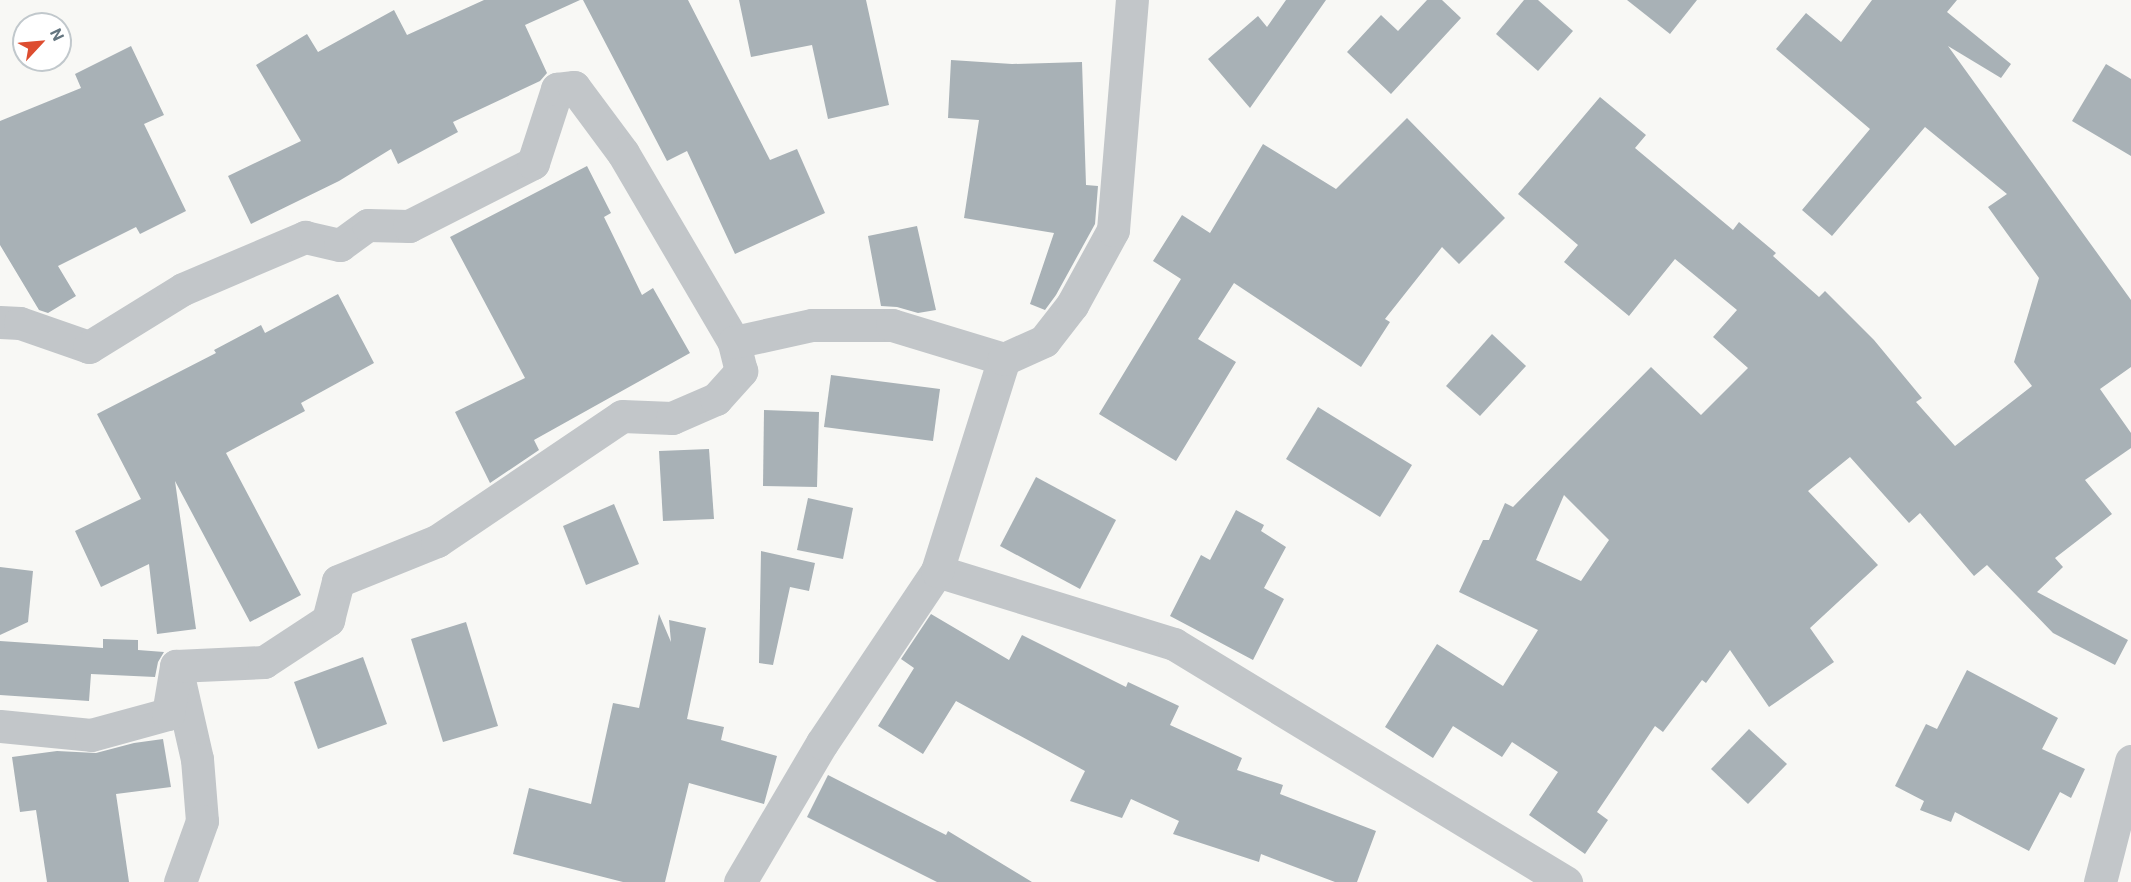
<!DOCTYPE html>
<html>
<head>
<meta charset="utf-8">
<style>
	body { margin:0 }
	#map { position:relative; width:2131px; height:882px; overflow:hidden; background:#f8f8f5; font-family:Roboto,sans-serif }
	div>[style] { position:absolute }
	[style*='--x'] { left:calc(var(--x)*1px); top:calc(var(--y)*1px); width:calc(var(--w)*1px); rotate:calc(var(--a)*1deg) }
	.building>* { inset:0; background:#a8b1b6 }
	.minor>* { height:33px; margin:-16.5px; padding:0 16.5px; transform-origin:16.5px; border-radius:16.5px; background:#c2c6c9 }
	span { translate:-50% -50%; white-space:nowrap; text-align:center; line-height:1.15; -webkit-text-stroke:6px #fff; paint-order:stroke }
	.north { position:absolute; left:12px; top:12px; width:60px; height:60px; box-sizing:border-box; background:#fff; border:2px solid #c1c8cc; border-radius:50%; rotate:64deg; font-size:16px; font-weight:700; line-height:24px; text-align:center; color:#64757f }
	.north::after { content:''; display:block; margin:auto; width:21px; height:27px; background:#dd4d30; clip-path:polygon(50% 0,100% 100%,50% 72%,0 100%) }
</style>
</head>
<body>
<div id="map">
	<div class="building">
		<div style="clip-path:polygon(484px 0,580px 0,525px 25px,547px 73px,540px 81px,453px 122px,458px 132px,398px 164px,391px 149px,339px 181px,251px 224px,228px 176px,301px 141px,256px 65px,307px 34px,318px 52px,394px 10px,407px 35px)"></div>
		<div style="clip-path:polygon(583px 0,688px 0,770px 160px,797px 149px,825px 213px,735px 254px,687px 151px,667px 161px)"></div>
		<div style="clip-path:polygon(739px 0,866px 0,889px 105px,828px 119px,812px 45px,751px 57px)"></div>
		<div style="clip-path:polygon(1286px 0,1326px 0,1250px 108px,1208px 59px,1258px 16px,1267px 27px)"></div>
		<div style="clip-path:polygon(1427px 0,1442px 0,1461px 18px,1391px 94px,1347px 52px,1381px 15px,1398px 31px)"></div>
		<div style="clip-path:polygon(1524px 0,1538px 0,1573px 31px,1538px 71px,1496px 34px)"></div>
		<div style="clip-path:polygon(1627px 0,1697px 0,1670px 34px)"></div>
		<div style="clip-path:polygon(evenodd,1872px 0,1957px 0,1947px 12px,2011px 64px,2001px 78px,1948px 46px,2131px 300px,2131px 367px,2100px 389px,2131px 433px,2131px 448px,2085px 480px,2112px 514px,2055px 558px,2063px 567px,2037px 592px,2128px 640px,2115px 665px,2053px 633px,1987px 565px,1974px 576px,1920px 513px,1909px 523px,1850px 457px,1808px 491px,1878px 565px,1810px 628px,1834px 662px,1769px 707px,1730px 650px,1706px 683px,1702px 680px,1663px 732px,1655px 726px,1597px 812px,1608px 820px,1585px 854px,1529px 815px,1558px 772px,1512px 742px,1502px 757px,1453px 726px,1433px 758px,1385px 727px,1437px 644px,1503px 686px,1538px 630px,1459px 592px,1483px 540px,1489px 540px,1505px 503px,1513px 507px,1651px 367px,1701px 415px,1748px 368px,1713px 337px,1737px 310px,1675px 259px,1629px 316px,1564px 262px,1578px 245px,1518px 194px,1600px 97px,1646px 135px,1635px 148px,1733px 230px,1739px 222px,1776px 253px,1773px 256px,1819px 297px,1825px 291px,1874px 340px,1922px 398px,1916px 402px,1955px 446px,2032px 386px,2014px 362px,2039px 278px,1988px 207px,2007px 194px,1925px 127px,1832px 236px,1802px 210px,1870px 129px,1776px 49px,1806px 13px,1841px 42px,1872px 0,1564px 495px,1609px 540px,1581px 581px,1536px 560px,1564px 495px)"></div>
		<div style="clip-path:polygon(131px 46px,164px 115px,144px 124px,186px 211px,140px 234px,136px 227px,58px 266px,76px 296px,48px 313px,39px 310px,0 245px,0 121px,81px 88px,75px 74px)"></div>
		<div style="clip-path:polygon(951px 60px,1012px 64px,1082px 62px,1086px 185px,1098px 186px,1095px 224px,1056px 295px,1045px 310px,1030px 304px,1054px 233px,964px 218px,979px 120px,948px 118px)"></div>
		<div style="clip-path:polygon(2106px 64px,2131px 79px,2131px 156px,2072px 121px)"></div>
		<div style="clip-path:polygon(1407px 118px,1505px 218px,1459px 264px,1442px 247px,1385px 319px,1390px 322px,1361px 367px,1234px 283px,1198px 339px,1236px 362px,1176px 461px,1099px 414px,1181px 279px,1153px 261px,1182px 215px,1210px 233px,1263px 144px,1336px 189px)"></div>
		<div style="clip-path:polygon(587px 166px,611px 213px,604px 217px,642px 295px,653px 288px,690px 353px,534px 440px,539px 450px,490px 483px,455px 412px,525px 378px,450px 237px)"></div>
		<div style="clip-path:polygon(917px 226px,936px 310px,918px 313px,897px 307px,881px 306px,868px 236px)"></div>
		<div style="clip-path:polygon(338px 294px,374px 363px,301px 403px,305px 411px,226px 453px,301px 595px,250px 622px,175px 481px,196px 629px,157px 634px,149px 564px,101px 587px,75px 531px,141px 499px,97px 414px,216px 353px,214px 350px,261px 325px,265px 333px)"></div>
		<div style="clip-path:polygon(1492px 334px,1526px 366px,1480px 416px,1446px 386px)"></div>
		<div style="clip-path:polygon(831px 375px,940px 389px,933px 441px,824px 427px)"></div>
		<div style="clip-path:polygon(1318px 407px,1412px 465px,1380px 517px,1286px 459px)"></div>
		<div style="clip-path:polygon(764px 410px,819px 412px,817px 487px,763px 486px)"></div>
		<div style="clip-path:polygon(709px 449px,714px 519px,663px 521px,659px 451px)"></div>
		<div style="clip-path:polygon(1036px 477px,1116px 520px,1080px 589px,1000px 546px)"></div>
		<div style="clip-path:polygon(808px 498px,853px 508px,843px 559px,797px 550px)"></div>
		<div style="clip-path:polygon(614px 504px,639px 564px,586px 585px,563px 526px)"></div>
		<div style="clip-path:polygon(1236px 510px,1264px 525px,1261px 531px,1286px 547px,1264px 588px,1284px 599px,1253px 660px,1170px 616px,1201px 555px,1210px 560px)"></div>
		<div style="clip-path:polygon(761px 551px,815px 563px,809px 591px,790px 587px,773px 665px,759px 663px)"></div>
		<div style="clip-path:polygon(0 567px,33px 571px,28px 622px,0 635px)"></div>
		<div style="clip-path:polygon(659px 614px,671px 642px,669px 620px,706px 628px,687px 719px,724px 727px,721px 740px,777px 756px,764px 804px,689px 783px,665px 882px,623px 882px,513px 854px,529px 788px,591px 804px,613px 703px,639px 708px)"></div>
		<div style="clip-path:polygon(931px 614px,1009px 660px,1022px 635px,1126px 687px,1128px 682px,1179px 706px,1170px 725px,1242px 758px,1237px 770px,1283px 785px,1280px 794px,1376px 831px,1357px 882px,1335px 882px,1261px 854px,1259px 862px,1173px 834px,1179px 821px,1131px 799px,1122px 818px,1070px 801px,1085px 771px,956px 701px,923px 754px,878px 726px,914px 668px,901px 659px)"></div>
		<div style="clip-path:polygon(466px 622px,498px 726px,443px 742px,411px 639px)"></div>
		<div style="clip-path:polygon(103px 639px,138px 640px,138px 650px,164px 652px,158px 662px,155px 677px,91px 674px,89px 701px,0 695px,0 641px,103px 648px)"></div>
		<div style="clip-path:polygon(363px 657px,387px 724px,318px 749px,294px 682px)"></div>
		<div style="clip-path:polygon(1967px 670px,2058px 718px,2042px 749px,2085px 769px,2071px 798px,2060px 792px,2029px 851px,1955px 812px,1951px 822px,1920px 810px,1924px 801px,1895px 786px,1926px 724px,1937px 729px)"></div>
		<div style="clip-path:polygon(1749px 729px,1787px 764px,1748px 804px,1711px 769px)"></div>
		<div style="clip-path:polygon(163px 739px,171px 787px,116px 794px,129px 882px,47px 882px,36px 810px,20px 812px,12px 757px,57px 751px,96px 753px,134px 743px)"></div>
		<div style="clip-path:polygon(828px 775px,946px 835px,948px 831px,1032px 882px,937px 882px,807px 817px)"></div>
	</div>
	<div class="minor">
		<div style="--x:0;--y:322;--w:20;--a:3"></div>
		<div style="--x:20;--y:323;--w:73;--a:19.2"></div>
		<div style="--x:89;--y:347;--w:110;--a:-31.7"></div>
		<div style="--x:183;--y:289;--w:133;--a:-23.1"></div>
		<div style="--x:305;--y:237;--w:36;--a:13"></div>
		<div style="--x:340;--y:245;--w:34;--a:-36"></div>
		<div style="--x:368;--y:225;--w:41;--a:1.4"></div>
		<div style="--x:409;--y:226;--w:139;--a:-26.9"></div>
		<div style="--x:533;--y:163;--w:78;--a:-72"></div>
		<div style="--x:557;--y:89;--w:17;--a:-7"></div>
		<div style="--x:574;--y:87;--w:82;--a:53.4"></div>
		<div style="--x:623;--y:153;--w:219;--a:59.6"></div>
		<div style="--x:937;--y:571;--w:248;--a:17.1"></div>
		<div style="--x:1174;--y:644;--w:459;--a:31.3"></div>
		<div style="--x:179;--y:680;--w:81;--a:77.2"></div>
		<div style="--x:197;--y:759;--w:62;--a:85.4"></div>
		<div style="--x:202;--y:821;--w:65;--a:109.8"></div>
		<div style="--x:0;--y:726;--w:91;--a:5.6"></div>
		<div style="--x:91;--y:735;--w:80;--a:-15.3"></div>
		<div style="--x:168;--y:714;--w:49;--a:-80.5"></div>
		<div style="--x:176;--y:666;--w:88;--a:-2.6"></div>
		<div style="--x:264;--y:662;--w:77;--a:-33.3"></div>
		<div style="--x:328;--y:620;--w:40;--a:-75.6"></div>
		<div style="--x:338;--y:581;--w:107;--a:-22"></div>
		<div style="--x:437;--y:541;--w:223;--a:-34"></div>
		<div style="--x:622;--y:416;--w:50;--a:2.3"></div>
		<div style="--x:672;--y:418;--w:48;--a:-23.4"></div>
		<div style="--x:716;--y:399;--w:38;--a:-48"></div>
		<div style="--x:741;--y:371;--w:30;--a:-104"></div>
		<div style="--x:734;--y:342;--w:80;--a:-12.3"></div>
		<div style="--x:812;--y:325;--w:80;--a:0"></div>
		<div style="--x:892;--y:325;--w:117;--a:16.9"></div>
		<div style="--x:740;--y:882;--w:161;--a:-59.5"></div>
		<div style="--x:822;--y:743;--w:207;--a:-56.2"></div>
		<div style="--x:937;--y:571;--w:222;--a:-72.5"></div>
		<div style="--x:1004;--y:359;--w:44;--a:-24.2"></div>
		<div style="--x:1044;--y:341;--w:46;--a:-52.1"></div>
		<div style="--x:1072;--y:305;--w:85;--a:-61.3"></div>
		<div style="--x:1113;--y:230;--w:231;--a:-85.3"></div>
		<div style="--x:2100;--y:882;--w:125;--a:-75.6"></div>
	</div>
	<div class="north">N</div>
</div>
</body>
</html>
